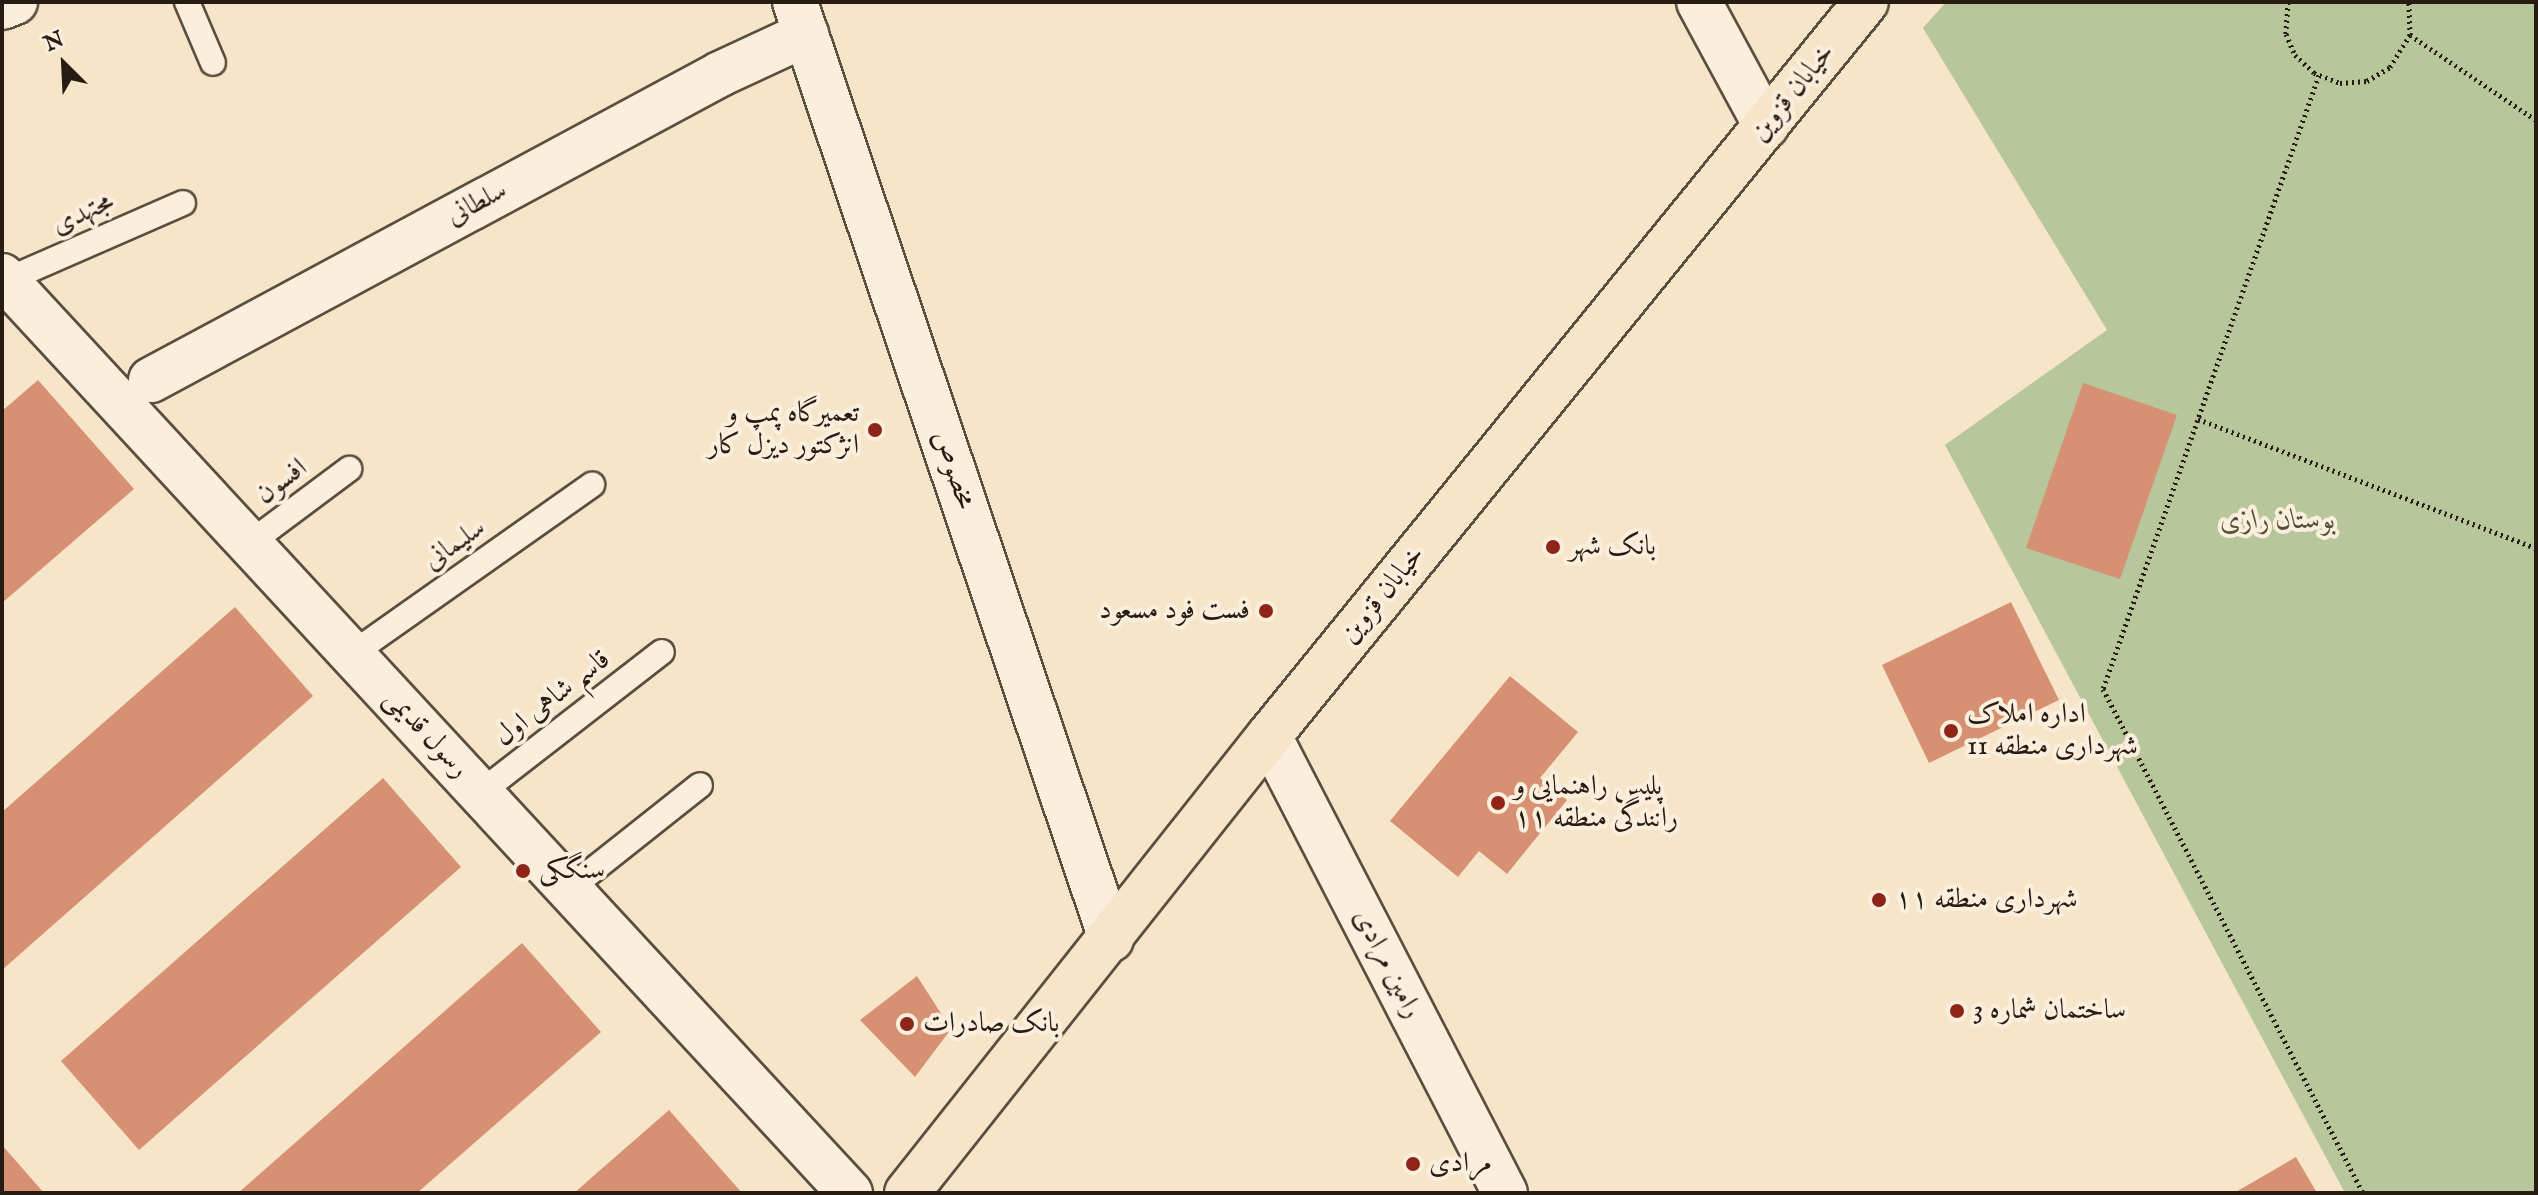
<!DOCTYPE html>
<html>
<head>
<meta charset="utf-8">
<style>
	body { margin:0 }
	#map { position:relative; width:2538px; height:1195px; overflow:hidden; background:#f7e5ca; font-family:"IM FELL English",Amiri,serif }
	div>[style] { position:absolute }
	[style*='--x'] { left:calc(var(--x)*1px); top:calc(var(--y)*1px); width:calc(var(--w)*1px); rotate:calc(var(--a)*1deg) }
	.green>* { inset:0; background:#b7c69b }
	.building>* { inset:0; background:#d69173 }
	.path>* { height:5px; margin-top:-2.5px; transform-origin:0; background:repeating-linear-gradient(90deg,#261c11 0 2px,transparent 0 6px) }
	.roads { filter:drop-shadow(2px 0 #5a4e3f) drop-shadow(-2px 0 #5a4e3f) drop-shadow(0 2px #5a4e3f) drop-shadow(0 -2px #5a4e3f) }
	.lane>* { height:24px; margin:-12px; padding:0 12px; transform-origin:12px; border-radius:12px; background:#faeedd }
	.street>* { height:44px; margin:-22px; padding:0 22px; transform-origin:22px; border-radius:22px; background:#faeedd }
	.secondary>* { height:44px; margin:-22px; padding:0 22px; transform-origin:22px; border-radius:22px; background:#faeedd }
	.primary>* { height:44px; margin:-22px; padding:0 22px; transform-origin:22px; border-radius:22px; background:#f7e5ca }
	.dots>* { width:22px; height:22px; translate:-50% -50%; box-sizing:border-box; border:4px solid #faeedd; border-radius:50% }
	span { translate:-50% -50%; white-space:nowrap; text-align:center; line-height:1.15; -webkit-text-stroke:8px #faeedd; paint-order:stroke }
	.street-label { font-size:28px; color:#261c11 }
	.poi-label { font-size:28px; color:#261c11 }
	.right { translate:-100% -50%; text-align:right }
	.left { translate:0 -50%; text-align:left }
	.park-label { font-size:28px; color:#524f3a; font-style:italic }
	.frame { position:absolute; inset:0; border:4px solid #261c11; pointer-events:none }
	.north { position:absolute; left:24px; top:24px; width:80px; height:80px; -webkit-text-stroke:6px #faeedd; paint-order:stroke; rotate:336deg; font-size:22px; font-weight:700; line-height:32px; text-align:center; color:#261c11 }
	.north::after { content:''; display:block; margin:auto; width:28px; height:36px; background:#261c11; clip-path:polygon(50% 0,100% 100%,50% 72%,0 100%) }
</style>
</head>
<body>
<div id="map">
	<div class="green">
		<div style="clip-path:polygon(1946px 2px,2536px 2px,2536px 1193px,2345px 1193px,1945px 445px,2107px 330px,1923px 28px)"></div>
	</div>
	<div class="building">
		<div style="clip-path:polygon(38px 380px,134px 489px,2px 603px,2px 411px)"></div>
		<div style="clip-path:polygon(2083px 383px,2177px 415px,2120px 579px,2026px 548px)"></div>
		<div style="clip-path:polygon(2011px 602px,2059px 700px,1929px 763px,1882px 665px)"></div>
		<div style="clip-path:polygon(235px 607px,313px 696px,2px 970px,2px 812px)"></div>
		<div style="clip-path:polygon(1510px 676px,1578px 732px,1540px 778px,1567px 800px,1507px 874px,1479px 851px,1458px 877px,1390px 821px)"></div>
		<div style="clip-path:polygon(383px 778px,461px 867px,139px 1150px,61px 1061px)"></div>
		<div style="clip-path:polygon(522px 943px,601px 1032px,417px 1193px,238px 1193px)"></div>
		<div style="clip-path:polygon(917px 976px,951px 1029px,915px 1077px,860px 1020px)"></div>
		<div style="clip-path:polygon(669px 1110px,742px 1193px,574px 1193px)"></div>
		<div style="clip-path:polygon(2px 1145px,44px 1193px,2px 1193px)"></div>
		<div style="clip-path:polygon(2296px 1157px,2317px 1193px,2234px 1193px)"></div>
	</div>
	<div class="path">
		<div style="--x:2288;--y:2;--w:32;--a:94"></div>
		<div style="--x:2286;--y:34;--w:23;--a:67"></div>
		<div style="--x:2295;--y:55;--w:26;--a:43"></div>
		<div style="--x:2314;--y:73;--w:28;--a:21"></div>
		<div style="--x:2340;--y:83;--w:27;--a:-4"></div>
		<div style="--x:2367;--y:81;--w:27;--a:-31"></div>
		<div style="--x:2390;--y:67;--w:38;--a:-58"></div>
		<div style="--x:2410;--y:35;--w:33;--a:-92"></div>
		<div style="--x:2410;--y:35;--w:152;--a:34"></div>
		<div style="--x:2319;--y:75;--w:651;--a:109.38"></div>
		<div style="--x:2103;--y:689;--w:567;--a:62.71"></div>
		<div style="--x:2198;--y:419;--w:362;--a:20.9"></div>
	</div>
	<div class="roads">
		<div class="lane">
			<div style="--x:187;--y:2;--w:66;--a:66.9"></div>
			<div style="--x:7;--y:280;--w:192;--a:-23.6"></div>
			<div style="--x:250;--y:543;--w:124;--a:-36.8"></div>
			<div style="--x:352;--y:654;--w:294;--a:-35.2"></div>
			<div style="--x:480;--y:793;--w:230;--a:-37.8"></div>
			<div style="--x:569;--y:889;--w:167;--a:-38.4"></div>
		</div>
		<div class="street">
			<div style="--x:1699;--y:2;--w:141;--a:61.6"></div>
			<div style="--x:2;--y:7;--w:14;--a:-21"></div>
			<div style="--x:2;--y:276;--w:1249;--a:47.24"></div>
			<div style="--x:151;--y:380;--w:646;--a:-28.27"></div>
			<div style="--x:720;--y:74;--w:95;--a:-24.9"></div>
		</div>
		<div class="secondary">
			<div style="--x:795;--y:2;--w:989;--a:71.36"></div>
			<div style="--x:1269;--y:736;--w:514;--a:62.69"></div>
		</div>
		<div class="primary">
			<div style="--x:907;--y:1193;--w:583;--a:-51.62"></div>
			<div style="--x:1269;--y:736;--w:946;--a:-50.88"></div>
		</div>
	</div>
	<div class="dots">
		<div style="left:875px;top:430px;background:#8f2418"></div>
		<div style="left:1553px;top:547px;background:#8f2418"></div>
		<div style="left:1266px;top:611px;background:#8f2418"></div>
		<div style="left:1951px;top:731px;background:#8f2418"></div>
		<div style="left:1498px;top:803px;background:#8f2418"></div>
		<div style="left:523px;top:871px;background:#8f2418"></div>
		<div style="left:1879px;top:900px;background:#8f2418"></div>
		<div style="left:1957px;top:1011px;background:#8f2418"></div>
		<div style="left:907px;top:1024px;background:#8f2418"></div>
		<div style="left:1413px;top:1164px;background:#8f2418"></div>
	</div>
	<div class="street-label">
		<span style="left:1793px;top:93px;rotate:-51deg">خیابان قزوین</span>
		<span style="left:477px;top:204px;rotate:-28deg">سلطانی</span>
		<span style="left:83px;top:214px;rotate:-24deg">مجتهدی</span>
		<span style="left:953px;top:470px;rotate:71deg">مخصوص</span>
		<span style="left:282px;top:482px;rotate:-37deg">افسون</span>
		<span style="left:455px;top:545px;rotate:-35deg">سلیمانی</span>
		<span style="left:1383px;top:595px;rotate:-51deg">خیابان قزوین</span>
		<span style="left:553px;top:699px;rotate:-38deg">قاسم شاهی اول</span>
		<span style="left:426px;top:734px;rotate:47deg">رسول قدیمی</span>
		<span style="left:1387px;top:964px;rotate:63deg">رامین مرادی</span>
	</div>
	<div class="poi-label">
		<span class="right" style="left:859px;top:430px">تعمیرگاه پمپ و<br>انژکتور دیزل کار</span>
		<span class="left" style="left:1569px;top:547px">بانک شهر</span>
		<span class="right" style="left:1250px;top:611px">فست فود مسعود</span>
		<span class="left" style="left:1967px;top:731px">اداره املاک<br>شهرداری منطقه 11</span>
		<span class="left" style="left:1514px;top:803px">پلیس راهنمایی و<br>رانندگی منطقه ۱۱</span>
		<span class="left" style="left:539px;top:871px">سنگکی</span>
		<span class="left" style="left:1895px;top:900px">شهرداری منطقه ۱۱</span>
		<span class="left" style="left:1973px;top:1011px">ساختمان شماره 3</span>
		<span class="left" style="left:923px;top:1024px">بانک صادرات</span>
		<span class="left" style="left:1429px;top:1164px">مرادی</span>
	</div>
	<div class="park-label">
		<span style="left:2278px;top:521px">بوستان رازی</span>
	</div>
	<div class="frame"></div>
	<div class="north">N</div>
</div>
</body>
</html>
